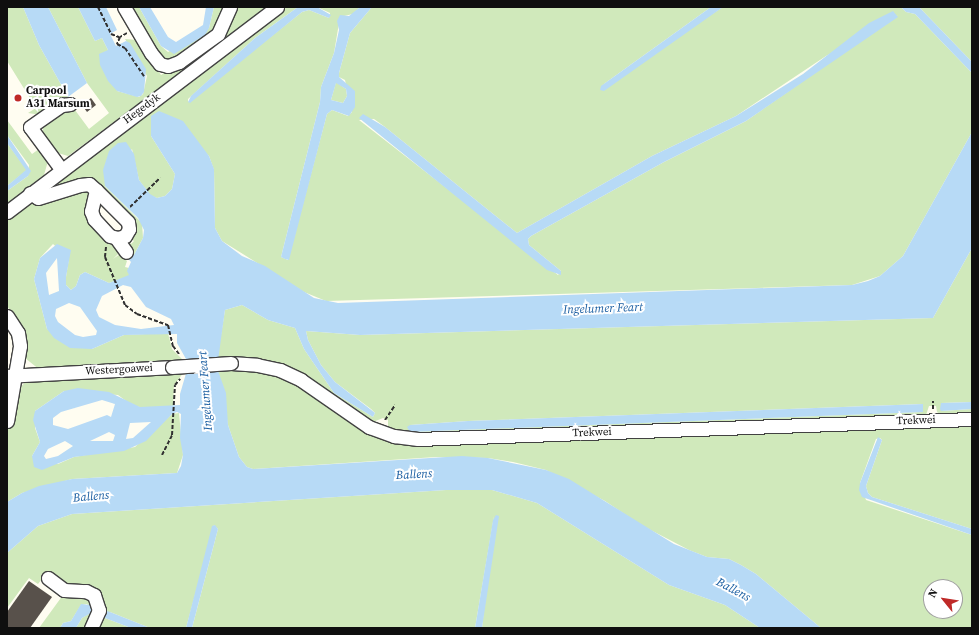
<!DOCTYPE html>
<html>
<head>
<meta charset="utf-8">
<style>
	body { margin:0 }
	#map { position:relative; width:979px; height:635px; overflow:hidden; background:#fffdf1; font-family:"Source Serif 4",serif }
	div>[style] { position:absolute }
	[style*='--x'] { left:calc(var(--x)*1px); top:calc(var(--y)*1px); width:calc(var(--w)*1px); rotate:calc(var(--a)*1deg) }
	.green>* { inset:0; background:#d0e9bb }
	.water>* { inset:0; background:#b7daf6 }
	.building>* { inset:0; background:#58514b }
	.path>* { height:2px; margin-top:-1px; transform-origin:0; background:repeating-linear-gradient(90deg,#313131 0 4px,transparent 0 6px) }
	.roads { filter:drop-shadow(1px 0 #424242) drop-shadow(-1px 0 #424242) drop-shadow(0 1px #424242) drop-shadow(0 -1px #424242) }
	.minor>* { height:13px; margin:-6.5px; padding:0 6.5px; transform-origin:6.5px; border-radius:6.5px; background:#fff }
	.bridges { filter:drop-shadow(1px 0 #424242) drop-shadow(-1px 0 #424242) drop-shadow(0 1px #424242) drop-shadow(0 -1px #424242) }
	.minor-bridge>* { height:13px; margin:-6.5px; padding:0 6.5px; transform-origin:6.5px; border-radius:6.5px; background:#fff }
	.dots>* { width:11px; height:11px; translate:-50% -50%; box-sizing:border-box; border:2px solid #fff; border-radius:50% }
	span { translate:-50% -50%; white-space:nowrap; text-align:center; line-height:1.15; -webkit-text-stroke:4px #fff; paint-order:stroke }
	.poi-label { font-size:11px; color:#0f0f0f; font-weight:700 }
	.left { translate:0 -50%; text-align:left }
	.street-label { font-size:11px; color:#0f0f0f }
	.water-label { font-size:12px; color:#195da1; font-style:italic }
	.frame { position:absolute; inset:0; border:8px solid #0f0f0f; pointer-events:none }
	.north { position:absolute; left:923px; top:579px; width:40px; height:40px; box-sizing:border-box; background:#fff; border:1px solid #9f9f9f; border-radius:50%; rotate:300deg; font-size:11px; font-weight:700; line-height:16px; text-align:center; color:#0f0f0f }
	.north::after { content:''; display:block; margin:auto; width:14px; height:18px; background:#bf2a28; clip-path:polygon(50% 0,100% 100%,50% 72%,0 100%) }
</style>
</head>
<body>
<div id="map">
	<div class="green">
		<div style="clip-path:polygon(7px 7px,23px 7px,39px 45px,68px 97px,41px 115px,28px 113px,36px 108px,7px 61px)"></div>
		<div style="clip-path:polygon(48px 7px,78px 7px,95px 41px,102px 38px,108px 50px,117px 91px,139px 97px,143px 94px,147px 76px,125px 39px,138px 40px,161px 75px,221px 36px,234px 7px,265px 7px,265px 10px,68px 156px,58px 153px,43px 133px,43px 125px,63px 108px,75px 110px,89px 129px,109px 113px,87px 83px)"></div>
		<div style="clip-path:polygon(129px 7px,139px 7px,161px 46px,168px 52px,209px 28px,214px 7px,227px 7px,220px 26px,172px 61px,159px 57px)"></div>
		<div style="clip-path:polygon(evenodd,285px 7px,298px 7px,255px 38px,188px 99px,188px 102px,302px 12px,309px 10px,329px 18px,330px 13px,317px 7px,360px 7px,353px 14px,344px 16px,339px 23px,334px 53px,321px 87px,320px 102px,281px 257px,288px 260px,327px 114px,332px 110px,348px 116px,352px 112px,345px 80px,339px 77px,339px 73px,350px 33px,372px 7px,711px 7px,601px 86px,723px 7px,901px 7px,906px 12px,915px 14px,972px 73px,972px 132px,903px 256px,880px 276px,852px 285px,326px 301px,304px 292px,222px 241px,215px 228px,214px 170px,209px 156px,161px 112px,151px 119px,151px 136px,175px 174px,172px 189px,165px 196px,157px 198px,150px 195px,139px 180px,132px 149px,105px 186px,142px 223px,143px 238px,134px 255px,121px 241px,127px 238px,131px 244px,134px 241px,129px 237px,130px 235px,99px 188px,38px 195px,285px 7px,898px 15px,746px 121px,664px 162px,531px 236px,528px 239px,529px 245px,561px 271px,558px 275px,359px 120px,374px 119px,385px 127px,517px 233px,652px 156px,736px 116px,826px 56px,898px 15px)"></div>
		<div style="clip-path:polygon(919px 7px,972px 7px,972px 62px)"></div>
		<div style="clip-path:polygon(336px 82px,346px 89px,347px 96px,343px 103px,331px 100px)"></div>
		<div style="clip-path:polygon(7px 120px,32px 154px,39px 149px,48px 161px,44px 175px,7px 204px,7px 191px,28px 176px,29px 165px,7px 135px)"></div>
		<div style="clip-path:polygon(7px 143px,27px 170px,7px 186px)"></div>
		<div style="clip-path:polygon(81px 188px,90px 190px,88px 211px,119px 253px,113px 259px,120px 254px,127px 261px,125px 267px,129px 268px,129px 276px,109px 283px,85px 272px,80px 275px,76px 286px,71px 290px,66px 285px,66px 277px,69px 258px,53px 244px,40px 258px,34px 279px,47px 329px,92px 349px,124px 335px,168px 333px,172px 349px,183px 360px,40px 370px,25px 358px,21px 325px,7px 306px,7px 221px,28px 201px)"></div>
		<div style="clip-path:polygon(evenodd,972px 248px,972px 402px,941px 403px,941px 411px,972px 409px,972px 416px,943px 416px,937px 412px,936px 406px,929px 406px,926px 415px,404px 434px,388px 427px,388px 420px,383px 418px,373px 422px,287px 367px,260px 359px,217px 360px,225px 310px,242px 305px,268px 320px,295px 328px,304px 349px,334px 393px,373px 417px,375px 413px,371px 409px,335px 382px,321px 365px,308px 340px,306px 331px,360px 335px,933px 318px,972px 248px,923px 404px,923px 412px,410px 432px,410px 425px,468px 421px,923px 404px)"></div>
		<div style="clip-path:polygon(evenodd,217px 368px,277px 373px,380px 436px,972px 422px,972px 529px,872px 497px,868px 493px,866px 486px,882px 440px,880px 438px,876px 439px,860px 483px,866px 500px,972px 535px,972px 628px,821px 628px,756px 574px,741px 565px,729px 559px,707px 557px,689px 550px,641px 525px,605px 501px,546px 470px,513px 462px,488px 458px,436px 457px,253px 469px,247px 467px,239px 457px,228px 425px,217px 368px,931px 587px,955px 587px,955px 611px,931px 611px,931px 587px)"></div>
		<div style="clip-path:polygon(184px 372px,174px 385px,173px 407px,140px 407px,133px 406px,118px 395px,64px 391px,35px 411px,35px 428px,40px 442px,32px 456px,58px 464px,74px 457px,135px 447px,172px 414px,179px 413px,183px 455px,177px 473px,72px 479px,22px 493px,7px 502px,7px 429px,16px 412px,18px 390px,29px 378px)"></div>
		<div style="clip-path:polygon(446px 490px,492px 490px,537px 503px,669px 585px,725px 605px,760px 628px,482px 628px,494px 516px,475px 628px,192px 628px,218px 529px,214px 525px,186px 628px,150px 628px,110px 612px,105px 618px,131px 628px,94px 628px,102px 606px,48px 571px,38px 584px,29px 578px,7px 608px,7px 553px,38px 526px,72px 514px)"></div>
		<div style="clip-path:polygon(63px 595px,87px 595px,94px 601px,95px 611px,88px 628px,76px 628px,82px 618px,93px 611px,87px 604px,81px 605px,71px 621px,63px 623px,60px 628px,39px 628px)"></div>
	</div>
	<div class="water">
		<div style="clip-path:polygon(23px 7px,48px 7px,87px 83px,68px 97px,39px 45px)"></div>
		<div style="clip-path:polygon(78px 7px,106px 7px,117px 30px,110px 34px,116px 46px,126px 41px,130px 43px,146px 69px,144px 92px,141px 96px,137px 97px,117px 91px,108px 81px,100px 65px,99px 54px,108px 50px,102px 38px,95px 41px)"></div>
		<div style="clip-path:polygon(139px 7px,150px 7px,168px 37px,176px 42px,203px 25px,206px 7px,214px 7px,209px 28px,205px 35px,174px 54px,161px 46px)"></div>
		<div style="clip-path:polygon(298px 7px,317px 7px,331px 15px,329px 18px,309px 10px,302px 12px,190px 103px,188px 102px,191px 96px,255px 38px)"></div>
		<div style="clip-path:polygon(evenodd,360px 7px,372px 7px,350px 33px,339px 73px,339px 77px,355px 91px,355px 107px,349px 116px,332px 110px,327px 114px,289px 260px,285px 259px,281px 257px,320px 102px,321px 87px,334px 53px,339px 30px,337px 21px,340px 15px,349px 16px,360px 7px,336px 83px,346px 89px,347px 96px,343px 103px,331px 100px,336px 83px)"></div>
		<div style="clip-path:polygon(711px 7px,723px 7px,604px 91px,600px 90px,601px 86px)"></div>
		<div style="clip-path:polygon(901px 7px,919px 7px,972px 62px,972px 73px,915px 14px,906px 12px)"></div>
		<div style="clip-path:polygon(893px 11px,898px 17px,746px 121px,664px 162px,531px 236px,528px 239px,529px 245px,561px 271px,561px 275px,547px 270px,359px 118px,363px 114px,385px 127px,517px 233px,652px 156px,736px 116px,803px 74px,869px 23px)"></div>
		<div style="clip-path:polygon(evenodd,159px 111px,183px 121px,209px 156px,214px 169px,215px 228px,222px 241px,242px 256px,265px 266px,314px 298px,338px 303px,852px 285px,868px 281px,880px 276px,903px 256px,972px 132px,972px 248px,933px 318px,360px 335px,306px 331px,308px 340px,321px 365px,335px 382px,370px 409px,375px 413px,373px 417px,334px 393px,304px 349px,295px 328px,268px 320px,242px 305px,225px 310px,217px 368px,226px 393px,228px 425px,239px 457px,247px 467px,253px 469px,462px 456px,488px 458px,546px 470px,569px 479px,674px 544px,707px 557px,729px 559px,741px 565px,756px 574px,821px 628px,760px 628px,725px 605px,669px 585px,537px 503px,492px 490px,446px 490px,72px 514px,38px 526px,7px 553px,7px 502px,22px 493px,39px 486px,72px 479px,177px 473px,181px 466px,183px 455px,180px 438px,181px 414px,177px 412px,172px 414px,146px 441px,124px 451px,74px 457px,42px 470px,34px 467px,32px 456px,40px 442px,33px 420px,35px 411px,64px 391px,78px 388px,109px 392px,140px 407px,180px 405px,180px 394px,187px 370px,186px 359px,177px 343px,177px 334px,124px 335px,92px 349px,70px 348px,54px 338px,47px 329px,34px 279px,40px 258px,57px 244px,71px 250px,66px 277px,66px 285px,71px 290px,76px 286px,80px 275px,85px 272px,109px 283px,129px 275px,127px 271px,131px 262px,124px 254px,128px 249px,134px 255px,143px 238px,144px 230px,138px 218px,105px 186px,103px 170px,109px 151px,118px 143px,126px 142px,134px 154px,139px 180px,150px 194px,157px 198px,165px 196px,172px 189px,175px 174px,151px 136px,151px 116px,159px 111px,57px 258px,59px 291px,49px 295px,46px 273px,57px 258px,159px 111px,123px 285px,131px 287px,146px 307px,171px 319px,174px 325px,141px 329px,115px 325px,99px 317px,96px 310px,102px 296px,123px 285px,159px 111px,69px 303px,80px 307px,97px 331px,96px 335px,83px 337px,75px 335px,58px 322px,55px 316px,56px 309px,69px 303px,159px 111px,102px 400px,115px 404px,111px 417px,107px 415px,68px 429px,53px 425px,53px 418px,61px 412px,102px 400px,159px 111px,151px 422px,133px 438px,126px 439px,130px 423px,151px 422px,159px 111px,109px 432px,115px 435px,113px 441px,90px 441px,109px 432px,159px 111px,65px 441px,73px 446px,58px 456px,46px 459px,44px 456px,48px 449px,65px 441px)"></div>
		<div style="clip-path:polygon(7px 135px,31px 171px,28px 176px,7px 191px,7px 186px,26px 170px,7px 143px)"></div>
		<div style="clip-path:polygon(972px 402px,972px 409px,941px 411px,940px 409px,941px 403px)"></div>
		<div style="clip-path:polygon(923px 404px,923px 412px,410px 432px,407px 427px,410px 425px,468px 421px)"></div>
		<div style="clip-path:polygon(878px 437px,882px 440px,866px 486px,868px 493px,872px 497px,972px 529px,972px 535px,862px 497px,859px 490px,860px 483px)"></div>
		<div style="clip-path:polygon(496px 515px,499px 516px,482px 628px,475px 628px,493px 520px)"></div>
		<div style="clip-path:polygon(215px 525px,218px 529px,192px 628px,186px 628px,212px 526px)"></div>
		<div style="clip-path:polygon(81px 604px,90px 605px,93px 608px,91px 613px,82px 618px,76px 628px,60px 628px,63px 623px,71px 621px)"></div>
		<div style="clip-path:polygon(107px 611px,110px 612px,150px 628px,131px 628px,105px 618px,104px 612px)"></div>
	</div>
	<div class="building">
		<div style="clip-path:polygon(91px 98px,96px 105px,87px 112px,82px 105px)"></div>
		<div style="clip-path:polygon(29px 581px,52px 597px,30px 628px,7px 628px,7px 612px)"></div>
	</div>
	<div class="path">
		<div style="--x:98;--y:7;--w:30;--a:64"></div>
		<div style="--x:111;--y:34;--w:9;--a:21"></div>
		<div style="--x:127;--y:33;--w:8;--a:150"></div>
		<div style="--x:120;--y:37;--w:8;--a:113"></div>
		<div style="--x:117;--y:44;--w:9;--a:27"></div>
		<div style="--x:125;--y:48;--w:34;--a:56"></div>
		<div style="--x:130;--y:207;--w:42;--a:-44"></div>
		<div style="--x:106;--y:247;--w:10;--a:96"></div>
		<div style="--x:105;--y:257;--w:52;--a:67.4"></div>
		<div style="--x:125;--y:305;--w:15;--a:37"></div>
		<div style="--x:137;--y:314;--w:33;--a:20"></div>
		<div style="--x:168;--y:325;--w:22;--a:77"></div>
		<div style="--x:173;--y:346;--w:10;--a:53"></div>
		<div style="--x:933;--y:409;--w:8;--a:-90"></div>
		<div style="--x:385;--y:420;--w:18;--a:-56"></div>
		<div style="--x:162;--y:455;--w:22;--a:-63"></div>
		<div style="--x:172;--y:435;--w:50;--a:-86.6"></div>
		<div style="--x:175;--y:385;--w:8;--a:-50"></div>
	</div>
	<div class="roads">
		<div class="minor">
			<div style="--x:124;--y:7;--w:53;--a:59.6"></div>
			<div style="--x:151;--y:53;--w:14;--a:51"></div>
			<div style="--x:160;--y:64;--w:8;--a:14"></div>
			<div style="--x:168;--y:66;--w:12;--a:-20"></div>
			<div style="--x:179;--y:62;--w:48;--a:-35.7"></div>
			<div style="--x:218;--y:34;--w:30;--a:-66"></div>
			<div style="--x:61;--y:169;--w:52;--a:-126.4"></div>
			<div style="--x:30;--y:127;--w:39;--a:-35"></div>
			<div style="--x:62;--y:105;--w:8;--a:-7"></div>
			<div style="--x:30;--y:193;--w:9;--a:32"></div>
			<div style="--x:38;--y:198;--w:44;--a:-17.2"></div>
			<div style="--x:80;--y:185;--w:9;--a:-6"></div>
			<div style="--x:89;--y:184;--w:9;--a:41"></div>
			<div style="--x:96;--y:190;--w:22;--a:103"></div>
			<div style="--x:91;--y:211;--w:9;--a:69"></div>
			<div style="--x:94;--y:219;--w:23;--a:47"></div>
			<div style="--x:110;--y:236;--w:8;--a:14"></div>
			<div style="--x:118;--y:238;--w:7;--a:-16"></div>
			<div style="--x:125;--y:236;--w:8;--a:-60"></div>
			<div style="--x:129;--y:229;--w:7;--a:-98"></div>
			<div style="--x:128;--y:222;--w:45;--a:-135"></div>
			<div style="--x:7;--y:212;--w:339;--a:-37.2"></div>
			<div style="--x:116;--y:238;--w:17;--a:54"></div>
			<div style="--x:7;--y:316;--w:20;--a:57"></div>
			<div style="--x:18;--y:333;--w:13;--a:81"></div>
			<div style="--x:20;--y:346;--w:76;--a:99.8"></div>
			<div style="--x:231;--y:363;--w:26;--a:4"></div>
			<div style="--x:257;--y:365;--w:24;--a:12"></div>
			<div style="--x:280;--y:370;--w:23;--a:25"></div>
			<div style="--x:301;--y:380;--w:83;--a:34.7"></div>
			<div style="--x:369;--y:427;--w:27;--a:20"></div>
			<div style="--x:394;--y:436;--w:24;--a:7"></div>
			<div style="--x:418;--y:439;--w:554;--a:-2.07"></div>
			<div style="--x:7;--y:376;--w:165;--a:-3.1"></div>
			<div style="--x:48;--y:578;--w:20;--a:37"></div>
			<div style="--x:64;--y:590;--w:22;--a:3"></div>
			<div style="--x:86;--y:591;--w:9;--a:27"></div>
			<div style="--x:94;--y:595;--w:16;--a:72"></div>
			<div style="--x:99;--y:610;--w:20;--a:114"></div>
		</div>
	</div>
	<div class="bridges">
		<div class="minor-bridge">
			<div style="--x:172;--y:367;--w:59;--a:-3.9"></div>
		</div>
	</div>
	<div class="dots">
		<div style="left:18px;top:98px;background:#bf2a28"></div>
	</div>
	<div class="poi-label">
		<span class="left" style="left:26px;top:98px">Carpool<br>A31 Marsum</span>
	</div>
	<div class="street-label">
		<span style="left:142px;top:109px;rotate:-37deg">Hegedyk</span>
		<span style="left:119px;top:370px;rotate:-3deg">Westergoawei</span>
		<span style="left:916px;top:421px;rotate:-2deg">Trekwei</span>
		<span style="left:592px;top:433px;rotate:-2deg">Trekwei</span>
	</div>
	<div class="water-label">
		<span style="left:603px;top:309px;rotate:-2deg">Ingelumer Feart</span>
		<span style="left:206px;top:391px;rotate:-94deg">Ingelumer Feart</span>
		<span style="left:414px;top:475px;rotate:-3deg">Ballens</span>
		<span style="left:91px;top:497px;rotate:-5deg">Ballens</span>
		<span style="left:733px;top:590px;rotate:28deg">Ballens</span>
	</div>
	<div class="frame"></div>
	<div class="north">N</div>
</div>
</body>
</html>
